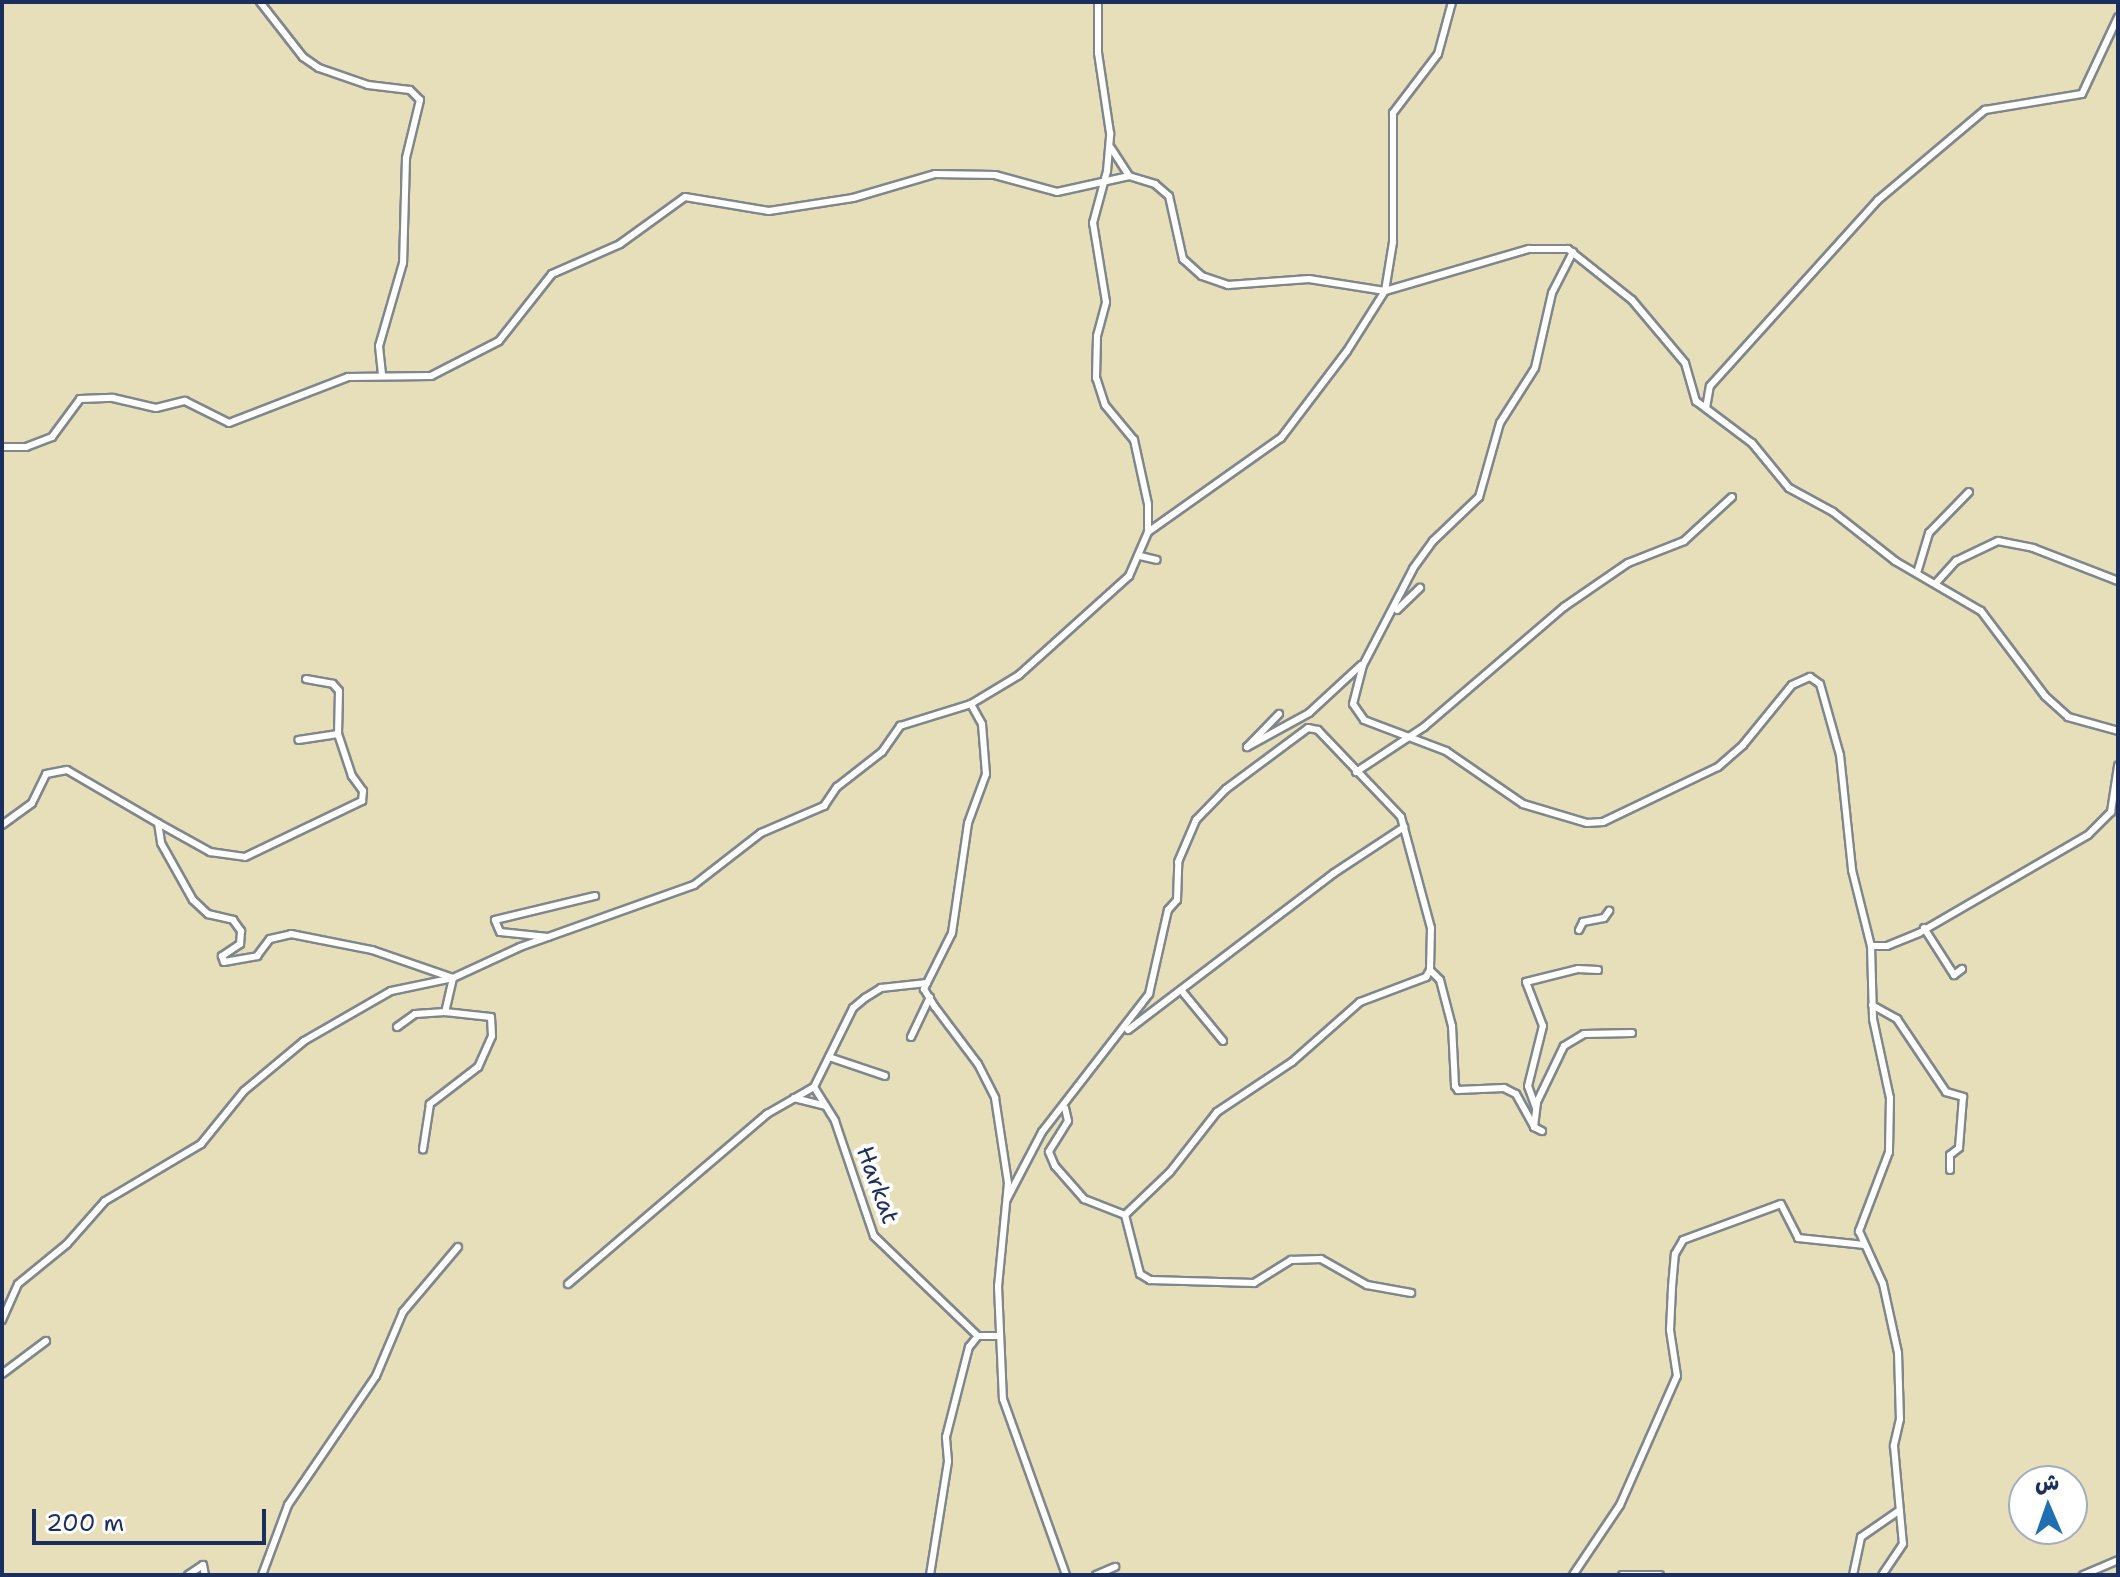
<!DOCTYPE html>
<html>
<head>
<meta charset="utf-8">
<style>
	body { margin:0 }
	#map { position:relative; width:2120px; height:1577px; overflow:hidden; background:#e6dfba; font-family:"Shantell Sans","Playpen Sans Arabic",sans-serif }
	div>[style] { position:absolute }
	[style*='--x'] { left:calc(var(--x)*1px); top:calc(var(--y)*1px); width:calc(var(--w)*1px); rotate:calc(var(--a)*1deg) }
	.roads { filter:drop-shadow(2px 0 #80878c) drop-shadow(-2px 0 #80878c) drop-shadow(0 2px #80878c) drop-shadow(0 -2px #80878c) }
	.minor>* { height:6px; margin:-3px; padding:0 3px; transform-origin:3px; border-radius:3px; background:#fff }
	span { translate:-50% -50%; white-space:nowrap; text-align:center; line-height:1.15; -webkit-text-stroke:8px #fff; paint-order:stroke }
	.street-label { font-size:24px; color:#1b2f5e }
	.frame { position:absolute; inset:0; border:4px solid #1b2f5e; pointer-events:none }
	.north { position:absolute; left:2008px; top:1465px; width:80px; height:80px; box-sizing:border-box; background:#fff; border:2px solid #a4acbf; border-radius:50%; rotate:358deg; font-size:22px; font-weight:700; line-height:32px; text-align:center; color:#1b2f5e }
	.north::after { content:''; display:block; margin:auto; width:28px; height:36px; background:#1f6fb2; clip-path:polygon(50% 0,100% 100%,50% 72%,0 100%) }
	.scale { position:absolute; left:32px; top:1509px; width:234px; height:36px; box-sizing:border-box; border:4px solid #1b2f5e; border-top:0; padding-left:10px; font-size:24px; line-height:28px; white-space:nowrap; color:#1b2f5e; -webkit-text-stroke:6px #fff; paint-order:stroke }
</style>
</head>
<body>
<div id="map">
	<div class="roads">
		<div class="minor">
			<div style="--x:260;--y:2;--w:70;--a:52"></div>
			<div style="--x:303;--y:57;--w:19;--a:35"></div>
			<div style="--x:319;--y:68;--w:52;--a:19.1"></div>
			<div style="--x:368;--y:85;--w:42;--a:6.8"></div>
			<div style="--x:410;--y:90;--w:14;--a:45"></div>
			<div style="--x:420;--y:100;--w:60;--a:103.6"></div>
			<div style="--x:406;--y:158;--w:105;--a:91.6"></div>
			<div style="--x:403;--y:263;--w:86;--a:106.1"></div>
			<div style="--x:379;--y:346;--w:28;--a:84"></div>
			<div style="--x:1111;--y:148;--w:33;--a:57"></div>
			<div style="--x:1573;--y:252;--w:46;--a:117.1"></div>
			<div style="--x:1552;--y:293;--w:77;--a:102.8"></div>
			<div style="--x:1535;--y:368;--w:65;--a:122.5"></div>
			<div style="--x:1500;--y:423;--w:77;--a:105.8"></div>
			<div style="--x:1479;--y:497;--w:64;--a:136.3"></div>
			<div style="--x:1433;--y:541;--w:34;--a:126"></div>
			<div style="--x:1413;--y:569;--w:108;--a:117.5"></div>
			<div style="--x:1363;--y:665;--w:40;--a:104.4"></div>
			<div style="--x:1353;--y:704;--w:19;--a:55"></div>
			<div style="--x:1364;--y:720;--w:88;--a:20.7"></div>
			<div style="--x:1446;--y:751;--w:93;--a:34.5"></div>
			<div style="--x:1523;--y:804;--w:67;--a:16.5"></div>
			<div style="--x:1587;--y:823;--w:16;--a:-4"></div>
			<div style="--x:1603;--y:822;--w:127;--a:-25.6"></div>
			<div style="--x:1718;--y:767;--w:33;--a:-41"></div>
			<div style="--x:1743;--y:745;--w:77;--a:-50.8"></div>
			<div style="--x:1792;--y:685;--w:20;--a:-24"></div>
			<div style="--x:1810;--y:677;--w:12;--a:35"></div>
			<div style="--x:1820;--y:684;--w:74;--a:74.3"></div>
			<div style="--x:1840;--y:755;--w:116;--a:84"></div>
			<div style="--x:1852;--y:870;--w:78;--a:76"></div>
			<div style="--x:1871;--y:946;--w:73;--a:88.4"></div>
			<div style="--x:1873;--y:1019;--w:81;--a:77.9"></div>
			<div style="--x:1890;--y:1098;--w:54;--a:91.1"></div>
			<div style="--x:1889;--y:1152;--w:85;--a:110.8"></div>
			<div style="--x:1859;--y:1231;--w:58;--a:65.6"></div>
			<div style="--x:1883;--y:1284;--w:71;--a:77.7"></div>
			<div style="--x:1898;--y:1353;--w:66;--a:88.3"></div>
			<div style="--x:1900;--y:1419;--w:28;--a:103"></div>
			<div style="--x:1894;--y:1446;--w:98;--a:84.8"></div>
			<div style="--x:1903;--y:1544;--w:37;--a:124"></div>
			<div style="--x:1706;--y:408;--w:22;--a:-80"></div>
			<div style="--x:1710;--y:386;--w:251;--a:-47.9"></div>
			<div style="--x:1878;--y:200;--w:140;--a:-40.1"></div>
			<div style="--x:1985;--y:110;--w:98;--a:-9.4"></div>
			<div style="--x:2082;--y:94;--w:85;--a:-64.9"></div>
			<div style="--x:2;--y:447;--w:24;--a:0"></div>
			<div style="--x:26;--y:447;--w:28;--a:-21"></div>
			<div style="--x:52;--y:437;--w:47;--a:-53.6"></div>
			<div style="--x:80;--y:399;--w:33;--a:-2"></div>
			<div style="--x:113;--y:398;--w:44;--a:13.1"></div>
			<div style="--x:156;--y:408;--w:30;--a:-14"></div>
			<div style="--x:185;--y:401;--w:49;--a:26.6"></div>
			<div style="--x:229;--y:423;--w:128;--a:-21.1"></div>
			<div style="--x:348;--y:377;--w:83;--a:-0.7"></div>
			<div style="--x:431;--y:376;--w:76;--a:-27.2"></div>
			<div style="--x:499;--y:341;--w:85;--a:-51.7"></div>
			<div style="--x:552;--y:274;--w:74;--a:-23.8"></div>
			<div style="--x:620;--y:244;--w:80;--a:-35.9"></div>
			<div style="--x:685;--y:197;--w:85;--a:9.5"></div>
			<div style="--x:769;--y:211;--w:85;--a:-8.8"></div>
			<div style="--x:853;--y:198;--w:85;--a:-16.3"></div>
			<div style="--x:935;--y:174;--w:60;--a:1"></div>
			<div style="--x:995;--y:175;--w:64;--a:15.3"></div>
			<div style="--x:1057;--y:192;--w:74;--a:-12.5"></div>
			<div style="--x:1129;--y:176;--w:27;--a:17"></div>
			<div style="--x:1155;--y:184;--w:18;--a:41"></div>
			<div style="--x:1169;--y:196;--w:65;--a:77.5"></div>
			<div style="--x:1183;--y:259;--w:25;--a:42"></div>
			<div style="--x:1202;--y:276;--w:28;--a:19"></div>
			<div style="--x:1228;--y:285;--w:81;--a:-4.2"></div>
			<div style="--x:1309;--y:279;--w:77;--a:9"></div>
			<div style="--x:1385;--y:291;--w:150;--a:-16.3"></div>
			<div style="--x:1529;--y:249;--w:39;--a:0"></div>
			<div style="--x:1568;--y:249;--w:82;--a:38.6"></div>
			<div style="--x:1632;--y:300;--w:82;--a:49.9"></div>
			<div style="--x:1685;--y:363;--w:40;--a:74"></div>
			<div style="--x:1696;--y:401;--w:70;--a:36.9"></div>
			<div style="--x:1752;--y:443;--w:58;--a:50.6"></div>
			<div style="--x:1789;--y:488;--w:50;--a:28.6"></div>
			<div style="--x:1833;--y:512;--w:79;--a:38.3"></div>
			<div style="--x:1895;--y:561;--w:99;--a:30.2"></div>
			<div style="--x:1981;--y:611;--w:106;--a:53"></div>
			<div style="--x:2045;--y:696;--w:31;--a:42"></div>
			<div style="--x:2068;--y:717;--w:52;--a:15.6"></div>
			<div style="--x:1148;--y:532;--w:163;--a:-35.3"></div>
			<div style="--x:1281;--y:438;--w:109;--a:-52.8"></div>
			<div style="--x:1347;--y:351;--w:71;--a:-57.7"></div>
			<div style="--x:1385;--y:291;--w:50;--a:-80.7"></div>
			<div style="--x:1393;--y:242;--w:129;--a:-90"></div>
			<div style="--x:1393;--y:113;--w:74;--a:-52.7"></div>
			<div style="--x:1438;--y:54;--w:54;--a:-74.9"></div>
			<div style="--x:1140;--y:556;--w:17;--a:13"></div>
			<div style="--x:1917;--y:573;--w:42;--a:-73.3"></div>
			<div style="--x:1929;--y:533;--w:57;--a:-45.7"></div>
			<div style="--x:1936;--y:583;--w:30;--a:-48"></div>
			<div style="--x:1956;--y:561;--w:47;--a:-25.5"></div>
			<div style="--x:1998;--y:541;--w:36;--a:11"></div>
			<div style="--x:2033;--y:548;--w:91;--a:21.2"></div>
			<div style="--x:1397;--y:610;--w:32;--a:-44"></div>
			<div style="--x:306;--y:679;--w:27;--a:10"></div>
			<div style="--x:333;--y:684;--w:9;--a:49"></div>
			<div style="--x:339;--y:691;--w:43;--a:91.3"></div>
			<div style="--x:1279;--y:714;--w:46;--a:134.1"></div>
			<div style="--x:1247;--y:747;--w:71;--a:-28.7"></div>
			<div style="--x:1309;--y:713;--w:71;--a:-42.7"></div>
			<div style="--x:1356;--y:772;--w:82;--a:-33.5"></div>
			<div style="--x:1424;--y:727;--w:184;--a:-40.6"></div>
			<div style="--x:1564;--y:607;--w:78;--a:-34.5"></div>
			<div style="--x:1628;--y:563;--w:60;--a:-21.4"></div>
			<div style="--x:1684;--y:541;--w:65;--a:-42.5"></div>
			<div style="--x:158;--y:823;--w:60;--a:29.1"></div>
			<div style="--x:210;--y:852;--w:35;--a:8"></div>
			<div style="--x:245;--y:857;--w:130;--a:-25.6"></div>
			<div style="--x:362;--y:801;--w:10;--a:-84"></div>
			<div style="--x:363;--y:791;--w:19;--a:-126"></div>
			<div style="--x:352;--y:776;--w:44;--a:-108.4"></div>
			<div style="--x:338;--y:734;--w:40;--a:171.5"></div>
			<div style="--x:2;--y:825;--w:37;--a:-36"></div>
			<div style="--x:32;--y:803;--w:32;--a:-64"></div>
			<div style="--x:46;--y:774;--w:21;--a:-11"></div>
			<div style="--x:67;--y:770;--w:105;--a:30.2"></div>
			<div style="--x:158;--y:823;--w:20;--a:81"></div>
			<div style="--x:161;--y:843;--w:65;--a:60.7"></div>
			<div style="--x:193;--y:900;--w:21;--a:43"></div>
			<div style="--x:208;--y:914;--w:26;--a:13"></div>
			<div style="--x:233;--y:920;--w:14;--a:54"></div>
			<div style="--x:241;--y:931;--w:13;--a:94"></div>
			<div style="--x:240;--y:944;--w:22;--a:146"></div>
			<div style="--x:222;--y:956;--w:6;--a:72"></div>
			<div style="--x:224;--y:962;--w:34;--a:-10"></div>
			<div style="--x:257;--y:956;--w:21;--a:-53"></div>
			<div style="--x:270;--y:939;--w:22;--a:-13"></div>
			<div style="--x:291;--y:934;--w:83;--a:11.2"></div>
			<div style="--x:372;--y:950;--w:86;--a:19.1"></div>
			<div style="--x:453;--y:978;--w:35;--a:103"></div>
			<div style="--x:445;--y:1012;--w:46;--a:6.2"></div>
			<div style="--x:491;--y:1017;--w:19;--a:87"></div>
			<div style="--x:492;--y:1036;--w:34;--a:114"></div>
			<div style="--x:478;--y:1067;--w:61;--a:142.4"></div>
			<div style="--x:430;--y:1104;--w:46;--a:98.8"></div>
			<div style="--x:1924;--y:928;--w:56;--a:57.4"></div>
			<div style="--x:1954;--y:975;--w:10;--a:-37"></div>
			<div style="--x:1579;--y:930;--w:9;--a:-63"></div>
			<div style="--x:1583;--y:922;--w:21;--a:-11"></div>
			<div style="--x:1604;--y:918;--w:9;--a:-54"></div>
			<div style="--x:548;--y:937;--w:48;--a:-174.1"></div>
			<div style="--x:500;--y:932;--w:13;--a:-113"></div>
			<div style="--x:495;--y:920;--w:103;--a:-13.5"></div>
			<div style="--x:1871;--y:946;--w:16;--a:0"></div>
			<div style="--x:1887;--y:946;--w:35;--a:-22"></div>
			<div style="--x:1919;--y:933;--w:195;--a:-30.1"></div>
			<div style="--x:2088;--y:835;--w:33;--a:-45"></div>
			<div style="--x:2111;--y:812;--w:47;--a:-81.3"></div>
			<div style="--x:927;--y:983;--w:56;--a:-63.4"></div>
			<div style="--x:952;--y:933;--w:111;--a:-81.7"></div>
			<div style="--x:968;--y:823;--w:52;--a:-69.8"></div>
			<div style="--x:986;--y:774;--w:50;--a:-94.6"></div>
			<div style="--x:982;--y:724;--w:23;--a:-119"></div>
			<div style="--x:1181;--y:990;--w:66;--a:50.5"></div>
			<div style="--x:1872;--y:1005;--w:29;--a:29"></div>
			<div style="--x:1897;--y:1019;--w:88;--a:56.1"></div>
			<div style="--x:1946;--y:1092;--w:18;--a:16"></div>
			<div style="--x:1963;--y:1097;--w:51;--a:94.5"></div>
			<div style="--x:1959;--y:1148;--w:11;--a:142"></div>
			<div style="--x:1950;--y:1155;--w:15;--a:90"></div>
			<div style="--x:397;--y:1027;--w:22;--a:-36"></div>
			<div style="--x:415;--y:1014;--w:30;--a:-4"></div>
			<div style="--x:1128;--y:1030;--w:259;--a:-37.3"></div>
			<div style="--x:1334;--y:873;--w:84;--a:-33.3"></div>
			<div style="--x:911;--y:1037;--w:44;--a:-64.6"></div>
			<div style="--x:829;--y:1057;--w:59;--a:18.7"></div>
			<div style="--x:814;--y:1087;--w:40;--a:58"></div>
			<div style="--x:835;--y:1121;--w:121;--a:71.3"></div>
			<div style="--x:874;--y:1236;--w:144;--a:43.9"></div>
			<div style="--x:978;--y:1336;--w:21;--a:0"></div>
			<div style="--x:794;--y:1098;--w:32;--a:14"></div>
			<div style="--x:1065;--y:1108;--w:13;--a:77"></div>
			<div style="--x:1068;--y:1121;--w:36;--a:122"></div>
			<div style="--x:1049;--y:1152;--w:15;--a:67"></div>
			<div style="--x:1055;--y:1166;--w:44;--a:48.7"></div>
			<div style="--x:1084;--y:1199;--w:44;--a:21.3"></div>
			<div style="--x:1125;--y:1215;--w:62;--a:-43.7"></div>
			<div style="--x:1170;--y:1172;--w:76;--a:-51.9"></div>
			<div style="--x:1217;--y:1112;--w:90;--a:-33.7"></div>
			<div style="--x:1292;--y:1062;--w:91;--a:-41.4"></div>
			<div style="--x:1360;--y:1002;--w:71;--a:-20.7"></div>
			<div style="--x:1426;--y:977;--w:8;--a:-60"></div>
			<div style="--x:1536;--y:1108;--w:23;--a:-110"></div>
			<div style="--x:1528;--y:1086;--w:62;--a:-76"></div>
			<div style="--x:1543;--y:1026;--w:47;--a:-111.1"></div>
			<div style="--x:1526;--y:982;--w:54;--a:-14"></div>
			<div style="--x:1578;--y:969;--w:20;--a:3"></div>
			<div style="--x:1534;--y:1127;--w:25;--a:-83"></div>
			<div style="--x:1537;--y:1102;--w:62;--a:-64.3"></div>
			<div style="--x:1564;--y:1046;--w:23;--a:-31"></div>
			<div style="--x:1584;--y:1034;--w:48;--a:-1.2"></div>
			<div style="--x:1007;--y:1199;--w:76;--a:-62.4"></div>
			<div style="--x:1042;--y:1132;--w:175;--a:-52.2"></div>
			<div style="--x:1149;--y:994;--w:86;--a:-77.3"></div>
			<div style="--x:1168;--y:910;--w:13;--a:-48"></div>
			<div style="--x:1177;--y:900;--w:38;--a:-88"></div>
			<div style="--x:1178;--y:862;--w:46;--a:-66.8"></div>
			<div style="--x:1196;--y:820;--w:43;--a:-45.9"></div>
			<div style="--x:1226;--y:789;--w:102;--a:-36.6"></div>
			<div style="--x:1308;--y:728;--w:10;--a:11"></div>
			<div style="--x:1318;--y:730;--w:120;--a:46.3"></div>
			<div style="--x:1401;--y:817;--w:115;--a:74.9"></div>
			<div style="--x:1431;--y:928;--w:42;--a:91.4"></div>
			<div style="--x:1430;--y:970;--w:14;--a:45"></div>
			<div style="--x:1440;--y:980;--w:48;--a:75.4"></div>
			<div style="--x:1452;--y:1026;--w:60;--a:87.1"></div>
			<div style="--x:1455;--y:1086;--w:5;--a:53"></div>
			<div style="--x:1458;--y:1090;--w:46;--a:-2.5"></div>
			<div style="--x:1504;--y:1088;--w:13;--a:27"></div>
			<div style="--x:1516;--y:1094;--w:38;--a:61"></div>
			<div style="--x:1534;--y:1127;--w:9;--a:27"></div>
			<div style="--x:1125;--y:1215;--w:61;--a:75.7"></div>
			<div style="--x:1140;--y:1274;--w:12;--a:31"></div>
			<div style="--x:1150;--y:1280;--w:104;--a:1.7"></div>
			<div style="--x:1254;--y:1283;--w:44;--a:-31.9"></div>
			<div style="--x:1291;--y:1260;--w:30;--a:-2"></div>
			<div style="--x:1321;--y:1259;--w:53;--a:29.5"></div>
			<div style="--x:1367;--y:1285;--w:45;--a:10.3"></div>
			<div style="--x:568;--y:1284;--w:262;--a:-40.5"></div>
			<div style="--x:767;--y:1114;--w:54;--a:-29.9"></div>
			<div style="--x:814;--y:1087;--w:88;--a:-63.7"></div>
			<div style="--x:853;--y:1008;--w:16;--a:-40"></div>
			<div style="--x:865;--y:998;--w:19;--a:-32"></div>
			<div style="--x:881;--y:988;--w:46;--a:-6.2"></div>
			<div style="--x:927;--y:983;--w:7;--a:117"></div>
			<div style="--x:924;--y:989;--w:21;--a:59"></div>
			<div style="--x:935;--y:1007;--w:71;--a:53"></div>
			<div style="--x:978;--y:1064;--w:38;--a:63"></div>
			<div style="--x:995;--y:1098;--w:86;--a:81.3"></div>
			<div style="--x:1008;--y:1183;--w:103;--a:95.5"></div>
			<div style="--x:998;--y:1286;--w:113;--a:87.5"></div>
			<div style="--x:1003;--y:1399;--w:187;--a:70.3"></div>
			<div style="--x:2;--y:1320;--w:39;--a:-66"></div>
			<div style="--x:18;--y:1284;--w:63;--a:-39.2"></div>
			<div style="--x:67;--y:1244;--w:57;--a:-48.5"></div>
			<div style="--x:105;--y:1201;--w:112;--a:-30.7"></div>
			<div style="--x:201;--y:1144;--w:68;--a:-50.9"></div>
			<div style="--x:244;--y:1091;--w:78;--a:-39.8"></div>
			<div style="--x:304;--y:1041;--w:100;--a:-29.9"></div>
			<div style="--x:391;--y:991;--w:63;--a:-11.8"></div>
			<div style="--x:453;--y:978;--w:74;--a:-24.8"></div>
			<div style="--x:520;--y:947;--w:185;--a:-19.6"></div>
			<div style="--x:694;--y:885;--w:85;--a:-37.8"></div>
			<div style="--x:761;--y:833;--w:69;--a:-23.2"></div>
			<div style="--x:824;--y:806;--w:23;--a:-56"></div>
			<div style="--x:837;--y:787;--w:57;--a:-37.9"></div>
			<div style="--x:882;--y:752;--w:32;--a:-55"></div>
			<div style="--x:900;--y:726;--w:74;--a:-17.2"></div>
			<div style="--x:971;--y:704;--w:56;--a:-31.1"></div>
			<div style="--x:1019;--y:675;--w:148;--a:-42"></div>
			<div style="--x:1129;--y:576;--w:48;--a:-66.6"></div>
			<div style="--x:1148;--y:532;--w:28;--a:-90"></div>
			<div style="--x:1148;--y:504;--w:66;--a:-102.3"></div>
			<div style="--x:1134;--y:440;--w:45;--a:-129.6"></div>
			<div style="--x:1105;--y:405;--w:28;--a:-108"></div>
			<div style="--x:1096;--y:378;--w:42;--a:-88.6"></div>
			<div style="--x:1097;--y:336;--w:35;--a:-75"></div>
			<div style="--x:1106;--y:302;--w:80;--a:-99.3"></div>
			<div style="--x:1093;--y:223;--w:54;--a:-74.9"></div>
			<div style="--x:1107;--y:171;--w:38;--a:-85"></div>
			<div style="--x:1110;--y:133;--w:81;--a:-98.5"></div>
			<div style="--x:1098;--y:53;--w:51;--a:-90"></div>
			<div style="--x:2;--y:1374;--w:55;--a:-36.9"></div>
			<div style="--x:188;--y:1575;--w:18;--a:-34"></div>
			<div style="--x:203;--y:1565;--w:10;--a:79"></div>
			<div style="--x:262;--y:1575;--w:75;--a:-69.6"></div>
			<div style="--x:288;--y:1505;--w:156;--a:-55.7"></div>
			<div style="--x:376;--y:1376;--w:69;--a:-67.1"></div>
			<div style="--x:403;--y:1312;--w:85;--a:-49.8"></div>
			<div style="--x:930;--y:1575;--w:115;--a:-81"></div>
			<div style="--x:948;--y:1461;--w:24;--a:-95"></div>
			<div style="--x:946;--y:1437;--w:93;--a:-75.7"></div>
			<div style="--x:969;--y:1347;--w:14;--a:-51"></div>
			<div style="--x:1096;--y:1575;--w:21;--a:-23"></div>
			<div style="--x:1573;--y:1575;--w:84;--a:-56.1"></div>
			<div style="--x:1620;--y:1505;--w:141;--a:-66.2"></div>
			<div style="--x:1677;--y:1376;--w:47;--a:-98.7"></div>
			<div style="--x:1670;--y:1330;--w:43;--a:-87.3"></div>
			<div style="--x:1672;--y:1287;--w:33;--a:-85"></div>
			<div style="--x:1675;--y:1254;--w:16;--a:-60"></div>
			<div style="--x:1683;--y:1240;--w:104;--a:-20.2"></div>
			<div style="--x:1781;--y:1204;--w:38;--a:63"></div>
			<div style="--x:1798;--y:1238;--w:67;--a:6"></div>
			<div style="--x:1622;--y:1575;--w:38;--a:0"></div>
			<div style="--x:1853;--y:1575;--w:39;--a:-78"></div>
			<div style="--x:1861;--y:1537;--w:47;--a:-34.7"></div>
			<div style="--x:2083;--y:1575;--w:38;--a:-23"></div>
		</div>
	</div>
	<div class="street-label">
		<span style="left:877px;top:1185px;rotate:70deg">Harkat</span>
	</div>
	<div class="frame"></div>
	<div class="north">ش</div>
	<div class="scale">200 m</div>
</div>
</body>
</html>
